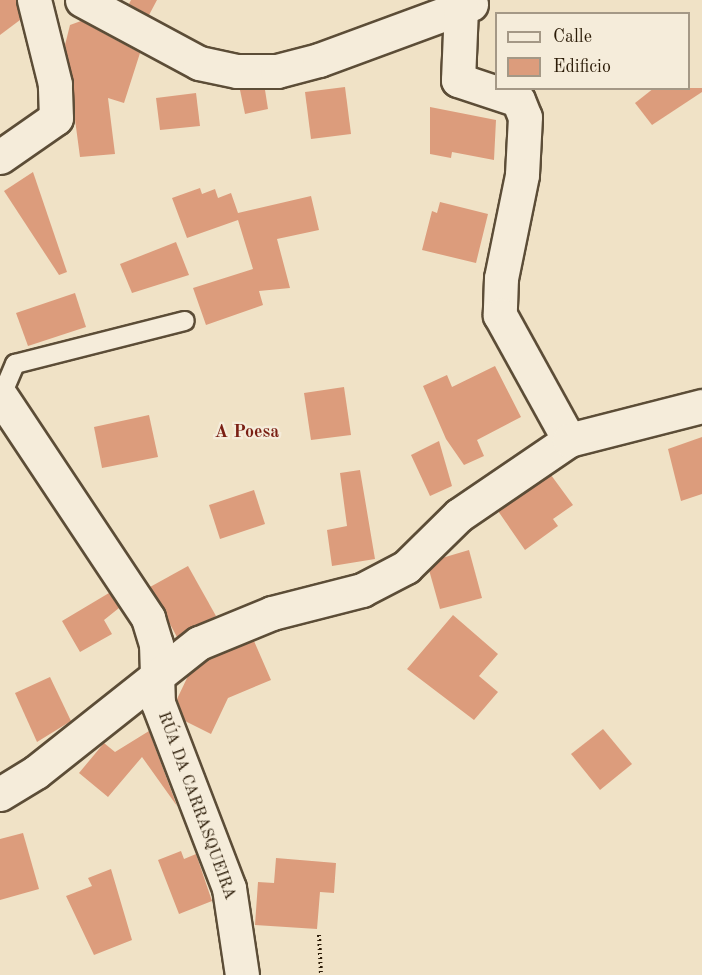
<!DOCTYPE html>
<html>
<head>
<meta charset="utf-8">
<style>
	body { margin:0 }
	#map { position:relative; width:702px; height:975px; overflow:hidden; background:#f0e2c6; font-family:"Old Standard TT",serif }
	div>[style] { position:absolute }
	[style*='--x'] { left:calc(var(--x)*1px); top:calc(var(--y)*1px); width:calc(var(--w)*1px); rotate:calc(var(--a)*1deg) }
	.building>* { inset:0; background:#dc9c7c }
	.path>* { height:4px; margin-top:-2px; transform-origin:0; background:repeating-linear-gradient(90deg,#2b1b07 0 1.5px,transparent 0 4.5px) }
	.roads { filter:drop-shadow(2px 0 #5c4d37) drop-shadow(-2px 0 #5c4d37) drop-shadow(0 2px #5c4d37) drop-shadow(0 -2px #5c4d37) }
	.service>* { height:18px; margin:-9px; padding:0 9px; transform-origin:9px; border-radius:9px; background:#f5ecda }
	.minor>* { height:33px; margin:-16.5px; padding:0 16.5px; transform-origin:16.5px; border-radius:16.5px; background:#f5ecda }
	span { translate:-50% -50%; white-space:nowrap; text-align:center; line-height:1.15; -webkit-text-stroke:4.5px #f5ecda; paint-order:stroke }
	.street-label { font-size:16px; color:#2b1b07 }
	.neighbourhood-label { font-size:18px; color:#7a1f14; font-weight:700 }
	.legend { position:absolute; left:495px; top:12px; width:195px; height:78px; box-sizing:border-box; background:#f5ecda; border:2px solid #a49886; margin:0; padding:8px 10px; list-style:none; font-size:18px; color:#2b1b07 }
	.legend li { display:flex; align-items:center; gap:12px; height:30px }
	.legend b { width:30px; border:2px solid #a49886 }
</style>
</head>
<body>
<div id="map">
	<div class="building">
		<div style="clip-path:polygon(0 0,16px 0,20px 20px,0 35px)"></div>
		<div style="clip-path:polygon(131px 0,157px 0,149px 15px,129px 4px)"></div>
		<div style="clip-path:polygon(81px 21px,140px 53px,124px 103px,108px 98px,115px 154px,80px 157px,65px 45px,70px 25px)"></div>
		<div style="clip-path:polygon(345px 87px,351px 134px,311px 139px,305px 92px)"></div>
		<div style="clip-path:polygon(654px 88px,702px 88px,702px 92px,652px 125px,635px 103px)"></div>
		<div style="clip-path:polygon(240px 90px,265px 90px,268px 109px,245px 114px)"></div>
		<div style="clip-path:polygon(196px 93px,200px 126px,160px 130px,156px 98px)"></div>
		<div style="clip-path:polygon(430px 107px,496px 120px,494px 160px,452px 152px,451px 158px,430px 154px)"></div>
		<div style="clip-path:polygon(33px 172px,67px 272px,59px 275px,4px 191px)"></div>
		<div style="clip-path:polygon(200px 188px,202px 194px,215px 189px,218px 198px,231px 193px,238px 213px,311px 196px,319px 230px,277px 239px,290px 288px,259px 291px,263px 305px,206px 325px,193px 288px,253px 269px,238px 220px,187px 238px,172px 198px)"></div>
		<div style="clip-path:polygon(440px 202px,488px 214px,476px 263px,422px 250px,432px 211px,437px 213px)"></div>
		<div style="clip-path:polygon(176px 242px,189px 275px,132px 293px,120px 264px)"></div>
		<div style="clip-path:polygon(75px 293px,86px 327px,28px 346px,16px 313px)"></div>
		<div style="clip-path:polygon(495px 366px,521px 417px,477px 440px,484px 456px,464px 465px,446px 439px,423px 386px,447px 375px,452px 387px)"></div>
		<div style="clip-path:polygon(344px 387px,351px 435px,311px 440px,304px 393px)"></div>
		<div style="clip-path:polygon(149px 415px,158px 457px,102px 468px,94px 427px)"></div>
		<div style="clip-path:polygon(702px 437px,702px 494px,681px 501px,668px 449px)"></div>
		<div style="clip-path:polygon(439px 441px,452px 486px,430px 496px,411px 455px)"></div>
		<div style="clip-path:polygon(360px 470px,375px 559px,332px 566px,327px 530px,347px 526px,340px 473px)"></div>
		<div style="clip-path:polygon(551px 475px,573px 505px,553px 519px,558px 526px,525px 550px,498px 511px)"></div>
		<div style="clip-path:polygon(254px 490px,265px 524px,220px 539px,209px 505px)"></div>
		<div style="clip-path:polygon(469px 550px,482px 598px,440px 609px,429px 570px,442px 558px)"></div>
		<div style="clip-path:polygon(188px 566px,216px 616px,177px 637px,150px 587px)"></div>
		<div style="clip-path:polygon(109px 593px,119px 608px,104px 620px,112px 634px,80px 652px,62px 621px)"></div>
		<div style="clip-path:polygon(453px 615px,498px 654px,479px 676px,498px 692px,474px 720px,407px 669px)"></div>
		<div style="clip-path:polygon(254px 641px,271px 680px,228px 698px,211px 734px,185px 721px,177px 699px,188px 676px,209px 659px)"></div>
		<div style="clip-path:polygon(50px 677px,71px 721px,37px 742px,15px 693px)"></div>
		<div style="clip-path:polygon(603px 729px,632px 764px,600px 790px,571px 754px)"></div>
		<div style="clip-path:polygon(149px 731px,177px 806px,142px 757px,108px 797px,79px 773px,104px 743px,115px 752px)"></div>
		<div style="clip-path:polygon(23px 833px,39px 889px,0 900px,0 839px)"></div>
		<div style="clip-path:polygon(181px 851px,184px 859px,196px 854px,212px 901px,179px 914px,158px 860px)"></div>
		<div style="clip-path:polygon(276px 858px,336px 863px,334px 893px,320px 892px,317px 929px,255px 925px,258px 882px,274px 883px)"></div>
		<div style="clip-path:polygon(111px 869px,132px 940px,94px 955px,66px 896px,92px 886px,88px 878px)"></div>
	</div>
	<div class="path">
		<div style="--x:319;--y:935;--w:40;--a:87.1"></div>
	</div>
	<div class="roads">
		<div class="service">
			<div style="--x:1;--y:397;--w:36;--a:-67"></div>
			<div style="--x:15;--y:364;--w:175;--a:-14.2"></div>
		</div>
		<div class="minor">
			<div style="--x:82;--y:0;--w:133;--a:28.3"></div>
			<div style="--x:199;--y:63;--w:39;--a:12"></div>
			<div style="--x:237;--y:71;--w:40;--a:0"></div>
			<div style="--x:277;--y:71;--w:43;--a:-14.7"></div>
			<div style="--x:319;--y:60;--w:162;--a:-20.2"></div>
			<div style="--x:461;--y:8;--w:72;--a:92.4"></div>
			<div style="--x:458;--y:80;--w:63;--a:18.4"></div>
			<div style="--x:518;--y:100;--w:18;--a:68"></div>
			<div style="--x:525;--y:117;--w:58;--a:93"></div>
			<div style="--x:522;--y:175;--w:105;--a:101.5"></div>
			<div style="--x:501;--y:278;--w:37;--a:92"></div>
			<div style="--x:500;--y:315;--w:143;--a:61.1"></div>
			<div style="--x:0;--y:157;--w:68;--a:-34.9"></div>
			<div style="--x:56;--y:118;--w:34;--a:-92"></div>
			<div style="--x:55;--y:84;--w:87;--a:-104"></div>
			<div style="--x:0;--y:395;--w:268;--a:56.4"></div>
			<div style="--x:148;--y:618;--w:27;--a:73"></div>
			<div style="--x:156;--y:644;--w:59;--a:88.1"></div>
			<div style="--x:158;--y:703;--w:198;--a:69"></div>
			<div style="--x:229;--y:888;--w:88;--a:81.5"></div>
			<div style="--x:0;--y:794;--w:42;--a:-31.4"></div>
			<div style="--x:36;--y:772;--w:208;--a:-38.4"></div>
			<div style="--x:199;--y:643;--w:79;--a:-22.3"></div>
			<div style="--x:272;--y:613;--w:93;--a:-14.3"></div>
			<div style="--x:362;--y:590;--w:50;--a:-27.6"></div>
			<div style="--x:406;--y:567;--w:74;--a:-44.5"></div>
			<div style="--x:459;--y:515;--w:133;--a:-34.3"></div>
			<div style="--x:569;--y:440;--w:137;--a:-14.3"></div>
		</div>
	</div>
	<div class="street-label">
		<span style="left:196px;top:806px;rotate:70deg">RÚA DA CARRASQUEIRA</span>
	</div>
	<div class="neighbourhood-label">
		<span style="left:247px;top:432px">A Poesa</span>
	</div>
	<ul class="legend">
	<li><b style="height:8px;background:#f5ecda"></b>Calle</li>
	<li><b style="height:16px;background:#dc9c7c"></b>Edificio</li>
	</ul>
</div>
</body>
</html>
